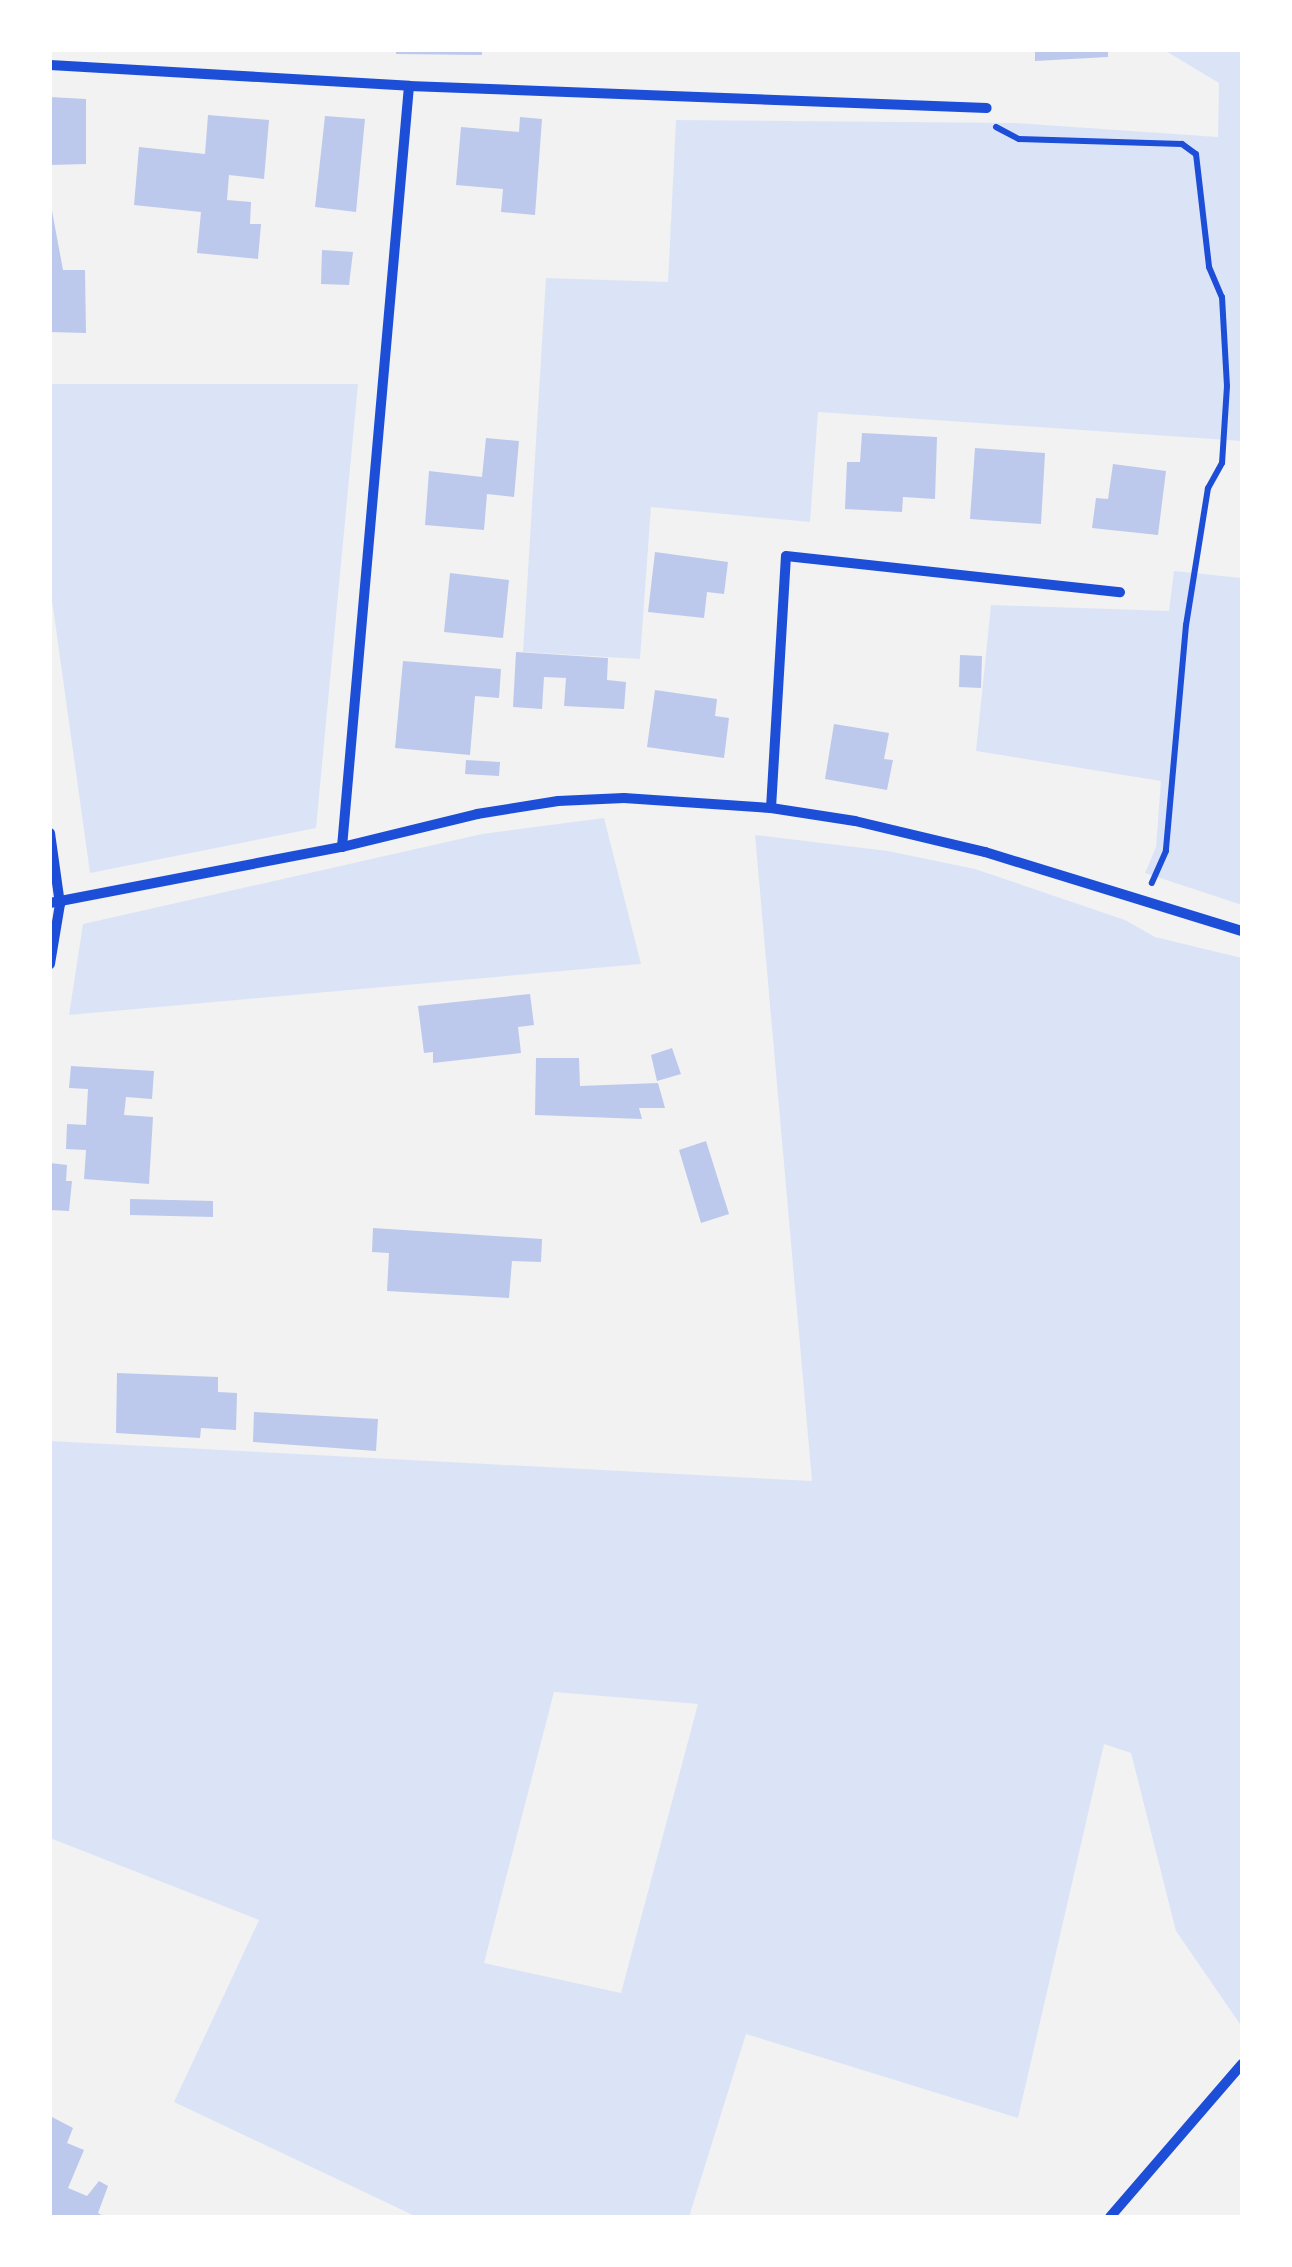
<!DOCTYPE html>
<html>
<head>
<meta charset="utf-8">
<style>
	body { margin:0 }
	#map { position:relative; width:1292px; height:2267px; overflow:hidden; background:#f2f2f2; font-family:"Zilla Slab",serif }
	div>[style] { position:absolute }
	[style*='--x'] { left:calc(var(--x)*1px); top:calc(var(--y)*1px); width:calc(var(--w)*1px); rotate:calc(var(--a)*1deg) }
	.green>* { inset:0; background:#dbe4f7 }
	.building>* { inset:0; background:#bdc9ec }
	.path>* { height:6px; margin:-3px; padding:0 3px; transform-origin:3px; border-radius:3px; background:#1d4ed8 }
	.minor>* { height:10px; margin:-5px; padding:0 5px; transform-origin:5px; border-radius:5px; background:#1d4ed8 }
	span { translate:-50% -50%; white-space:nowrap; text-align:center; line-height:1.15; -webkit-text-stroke:10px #fff; paint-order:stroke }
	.frame { position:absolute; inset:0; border:52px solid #fff; pointer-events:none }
</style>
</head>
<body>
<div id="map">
	<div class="green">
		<div style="clip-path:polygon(1164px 50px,1242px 50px,1242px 441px,818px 412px,810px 522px,651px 507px,640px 659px,523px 652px,546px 278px,668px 282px,676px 120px,1016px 123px,1218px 137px,1219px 83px)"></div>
		<div style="clip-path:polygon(50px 384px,358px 384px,316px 828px,90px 873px,50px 586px)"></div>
		<div style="clip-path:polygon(1174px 571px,1242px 578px,1242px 905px,1145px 873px,1156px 847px,1161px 781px,976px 751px,991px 605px,1169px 611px)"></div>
		<div style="clip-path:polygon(604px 818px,641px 964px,69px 1015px,83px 924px,482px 834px)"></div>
		<div style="clip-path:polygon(evenodd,755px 835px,888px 851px,975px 869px,1125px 920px,1155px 937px,1242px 958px,1242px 2027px,1176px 1931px,1131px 1753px,1104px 1744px,1018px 2118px,746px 2034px,689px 2217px,417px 2217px,174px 2102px,259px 1920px,50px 1838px,50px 1441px,812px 1481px,755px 835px,554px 1692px,698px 1704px,621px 1993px,484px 1963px,554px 1692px)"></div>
	</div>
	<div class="building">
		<div style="clip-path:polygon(396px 50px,482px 50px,482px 55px,396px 54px)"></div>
		<div style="clip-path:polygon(1035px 50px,1108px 50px,1108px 57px,1035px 61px)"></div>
		<div style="clip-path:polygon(50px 97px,86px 99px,86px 164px,50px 165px)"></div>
		<div style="clip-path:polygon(208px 115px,269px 120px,264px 179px,229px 175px,227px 200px,251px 202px,250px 224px,261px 224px,258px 259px,197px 253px,201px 212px,134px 205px,139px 147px,205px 154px)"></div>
		<div style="clip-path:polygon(325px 116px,365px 119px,356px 212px,315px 207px)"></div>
		<div style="clip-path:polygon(520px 117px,542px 119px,535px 215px,501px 212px,503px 189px,456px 185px,461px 127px,519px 132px)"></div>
		<div style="clip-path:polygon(50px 200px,63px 270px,85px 270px,86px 333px,50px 332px)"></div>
		<div style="clip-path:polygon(322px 250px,353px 252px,349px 285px,321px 284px)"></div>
		<div style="clip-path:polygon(862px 433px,937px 437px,935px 499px,903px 497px,902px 512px,845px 509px,847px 462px,860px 462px)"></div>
		<div style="clip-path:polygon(486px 438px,519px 441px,514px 497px,487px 494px,484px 530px,425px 525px,429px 471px,482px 477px)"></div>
		<div style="clip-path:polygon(975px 448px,1045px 453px,1041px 524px,970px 519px)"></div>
		<div style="clip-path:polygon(1113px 464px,1166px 471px,1158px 535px,1092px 528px,1096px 498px,1108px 499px)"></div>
		<div style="clip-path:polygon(655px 552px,728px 562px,724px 594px,707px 592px,704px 618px,648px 612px)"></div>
		<div style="clip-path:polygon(450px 573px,509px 580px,503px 638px,444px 632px)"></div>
		<div style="clip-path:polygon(516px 652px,608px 658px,607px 680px,626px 682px,624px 709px,564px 706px,566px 678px,544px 677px,542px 709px,513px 707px)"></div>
		<div style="clip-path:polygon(960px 655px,982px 656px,981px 688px,959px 687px)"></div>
		<div style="clip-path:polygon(403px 661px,501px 669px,499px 698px,475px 696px,470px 755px,395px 748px)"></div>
		<div style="clip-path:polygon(655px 690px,717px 699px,715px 716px,729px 718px,724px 758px,647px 747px)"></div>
		<div style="clip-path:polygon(834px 724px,889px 733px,884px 759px,893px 760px,887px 790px,825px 779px)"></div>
		<div style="clip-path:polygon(466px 760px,500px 762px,499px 776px,465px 774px)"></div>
		<div style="clip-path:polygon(530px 994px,534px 1025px,518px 1027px,521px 1053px,433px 1063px,433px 1052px,424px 1053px,418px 1006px)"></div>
		<div style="clip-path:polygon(672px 1048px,681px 1074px,657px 1081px,651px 1055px)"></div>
		<div style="clip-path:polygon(536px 1058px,579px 1058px,580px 1086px,658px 1083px,665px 1108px,639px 1108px,642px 1119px,535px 1115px)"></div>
		<div style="clip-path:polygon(71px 1066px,154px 1071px,152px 1099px,126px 1097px,124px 1115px,153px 1117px,149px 1184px,84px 1179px,86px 1150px,66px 1149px,67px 1124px,86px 1125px,88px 1089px,69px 1088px)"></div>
		<div style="clip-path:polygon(706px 1141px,729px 1214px,701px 1223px,679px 1150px)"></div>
		<div style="clip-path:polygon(50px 1163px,67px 1165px,66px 1181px,72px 1181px,69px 1211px,50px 1210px)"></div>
		<div style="clip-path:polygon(130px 1199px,213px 1201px,213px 1217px,130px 1215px)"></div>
		<div style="clip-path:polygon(373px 1228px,542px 1239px,541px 1262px,512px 1261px,509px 1298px,387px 1291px,389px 1253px,372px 1252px)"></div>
		<div style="clip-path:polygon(117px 1373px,218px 1377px,218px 1392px,237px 1393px,236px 1430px,201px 1428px,200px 1438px,116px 1433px)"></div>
		<div style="clip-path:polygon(254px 1412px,378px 1419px,376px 1451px,253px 1442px)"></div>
		<div style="clip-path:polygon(50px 2116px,73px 2128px,67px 2143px,84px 2150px,68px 2188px,87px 2196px,99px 2181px,108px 2186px,98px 2213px,105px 2217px,50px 2217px)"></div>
	</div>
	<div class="path">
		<div style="--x:996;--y:127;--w:26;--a:28"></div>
		<div style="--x:1019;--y:139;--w:163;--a:1.8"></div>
		<div style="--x:1182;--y:144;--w:17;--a:36"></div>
		<div style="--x:1196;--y:154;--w:114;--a:83.4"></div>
		<div style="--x:1209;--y:267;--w:33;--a:67"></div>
		<div style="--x:1222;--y:297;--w:89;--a:86.8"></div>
		<div style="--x:1227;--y:386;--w:77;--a:93.7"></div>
		<div style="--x:1222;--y:463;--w:29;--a:119"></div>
		<div style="--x:1208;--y:488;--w:139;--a:99.1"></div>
		<div style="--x:1186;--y:625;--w:227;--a:95.1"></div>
		<div style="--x:1166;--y:851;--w:35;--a:114"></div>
	</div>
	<div class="minor">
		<div style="--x:50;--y:65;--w:360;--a:3.3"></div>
		<div style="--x:409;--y:86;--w:578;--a:2.18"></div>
		<div style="--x:771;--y:808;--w:252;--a:-86.6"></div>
		<div style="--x:786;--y:556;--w:336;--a:6.2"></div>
		<div style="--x:50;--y:833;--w:72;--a:82"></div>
		<div style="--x:60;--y:904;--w:61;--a:99.5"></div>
		<div style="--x:342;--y:847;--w:764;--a:-84.97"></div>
		<div style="--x:50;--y:903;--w:297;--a:-10.9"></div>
		<div style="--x:342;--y:847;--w:139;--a:-13.7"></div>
		<div style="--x:477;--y:814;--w:82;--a:-9.1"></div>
		<div style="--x:558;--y:801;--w:66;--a:-2.6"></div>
		<div style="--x:624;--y:798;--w:147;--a:3.9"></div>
		<div style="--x:771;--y:808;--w:85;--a:8.8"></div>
		<div style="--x:855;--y:821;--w:134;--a:13.4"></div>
		<div style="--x:985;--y:852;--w:269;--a:17.1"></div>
		<div style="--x:1110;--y:2217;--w:202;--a:-49.2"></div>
	</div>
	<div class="frame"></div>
</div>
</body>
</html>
